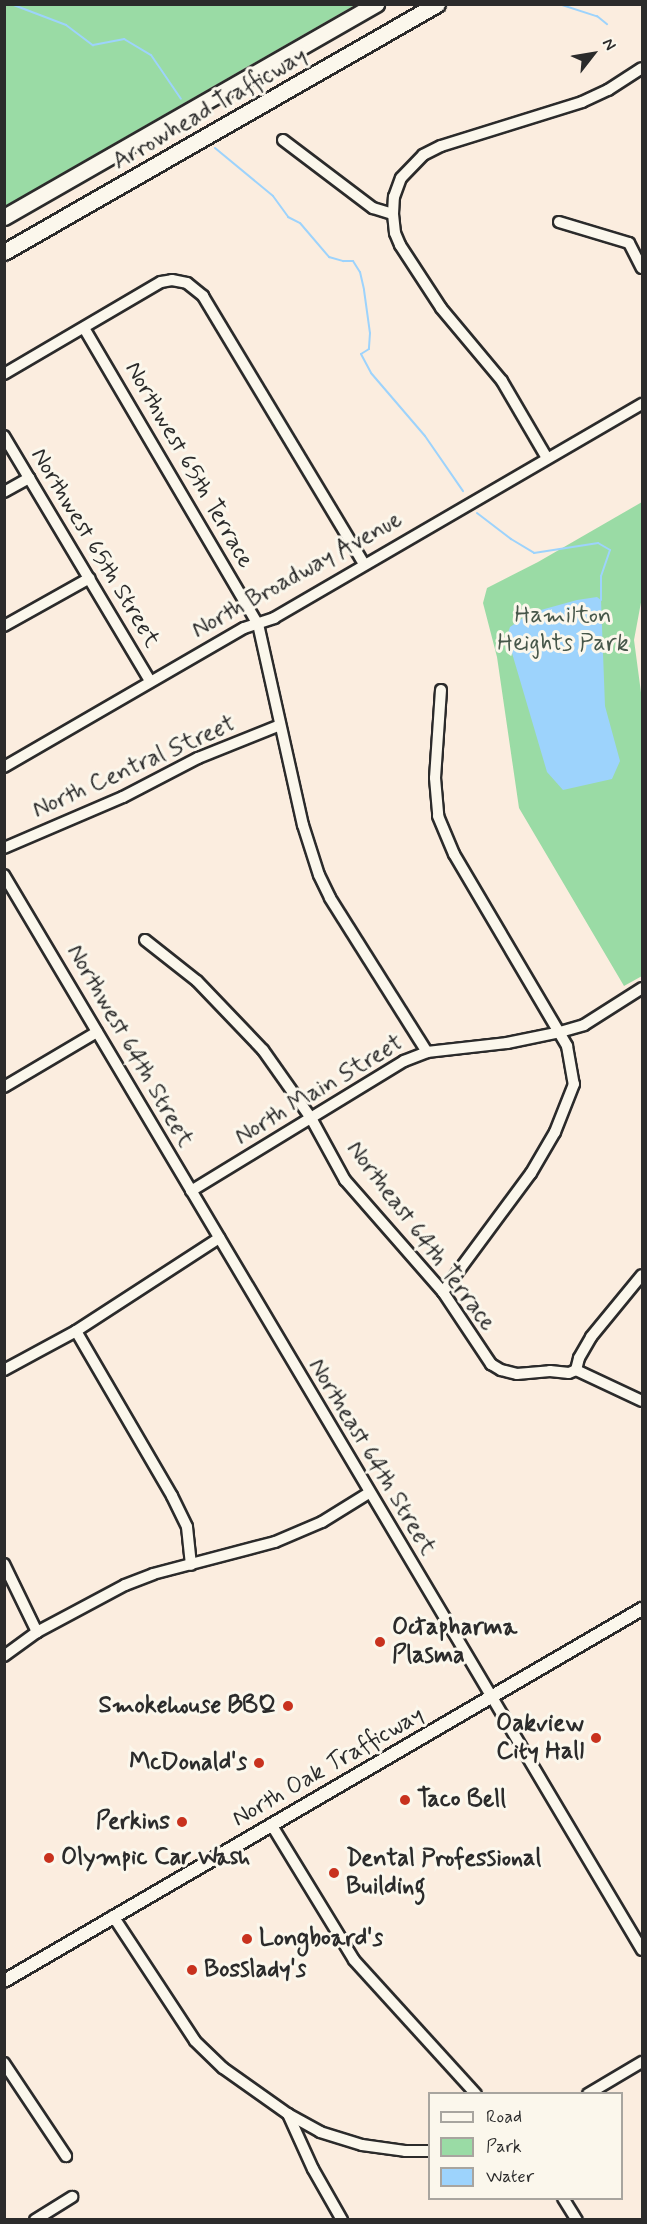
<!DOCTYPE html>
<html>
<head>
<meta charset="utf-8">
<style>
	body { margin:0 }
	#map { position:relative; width:647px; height:2224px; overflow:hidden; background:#fbeddf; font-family:Mynerve,sans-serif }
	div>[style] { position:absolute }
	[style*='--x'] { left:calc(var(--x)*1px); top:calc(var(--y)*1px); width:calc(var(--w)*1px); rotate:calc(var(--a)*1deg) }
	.green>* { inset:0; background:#9adba5 }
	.water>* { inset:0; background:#9dd3fc }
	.stream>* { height:2px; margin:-1px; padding:0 1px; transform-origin:1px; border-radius:1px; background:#9dd3fc }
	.roads { filter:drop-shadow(2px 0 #2b2b2b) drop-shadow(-2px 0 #2b2b2b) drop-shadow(0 2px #2b2b2b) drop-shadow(0 -2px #2b2b2b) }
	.minor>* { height:10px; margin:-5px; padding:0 5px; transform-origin:5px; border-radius:5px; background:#fbf7ec }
	.major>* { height:12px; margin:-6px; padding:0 6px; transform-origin:6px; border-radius:6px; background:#fbf7ec }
	.highway>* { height:15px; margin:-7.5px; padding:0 7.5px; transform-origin:7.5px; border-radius:7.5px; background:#fbf7ec }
	.dots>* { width:16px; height:16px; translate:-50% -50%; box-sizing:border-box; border:3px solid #fbf7ec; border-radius:50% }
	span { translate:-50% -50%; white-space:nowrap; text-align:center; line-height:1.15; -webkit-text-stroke:6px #fbf7ec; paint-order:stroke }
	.street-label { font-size:24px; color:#2b2b2b }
	.park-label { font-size:24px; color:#47574a }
	.poi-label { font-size:24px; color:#2b2b2b; font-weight:700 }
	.left { translate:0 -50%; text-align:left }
	.right { translate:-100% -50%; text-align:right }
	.frame { position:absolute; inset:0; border:6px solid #2b2b2b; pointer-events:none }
	.legend { position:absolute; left:428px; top:2092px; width:195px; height:108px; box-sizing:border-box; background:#fbf7ec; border:2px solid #a8a59f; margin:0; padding:8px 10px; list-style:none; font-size:18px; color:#2b2b2b }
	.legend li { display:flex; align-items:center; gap:12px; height:30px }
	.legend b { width:30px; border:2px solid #a8a59f }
	.north { position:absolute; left:563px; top:24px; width:60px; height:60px; -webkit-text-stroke:4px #fbf7ec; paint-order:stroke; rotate:59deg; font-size:16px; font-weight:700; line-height:24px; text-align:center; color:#2b2b2b }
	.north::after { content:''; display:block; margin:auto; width:21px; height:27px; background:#2b2b2b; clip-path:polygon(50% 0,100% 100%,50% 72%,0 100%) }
</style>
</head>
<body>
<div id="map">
	<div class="green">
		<div style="clip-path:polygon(5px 4px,355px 4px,355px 5px,5px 206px)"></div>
		<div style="clip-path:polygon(642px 502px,642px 597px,634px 640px,642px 700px,642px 976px,624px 986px,519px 808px,497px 657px,483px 603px,487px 588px,538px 562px)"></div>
	</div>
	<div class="water">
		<div style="clip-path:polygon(597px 597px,601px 600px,605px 706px,620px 761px,612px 779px,563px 790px,547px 772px,507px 636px,510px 627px,530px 613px,577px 600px)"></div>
	</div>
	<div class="stream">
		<div style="--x:11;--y:4;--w:59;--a:20.9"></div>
		<div style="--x:66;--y:25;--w:34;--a:37"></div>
		<div style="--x:93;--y:45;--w:32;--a:-11"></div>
		<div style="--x:124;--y:39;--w:31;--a:31"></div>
		<div style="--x:151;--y:55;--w:53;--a:55.7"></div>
		<div style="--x:559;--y:4;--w:40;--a:18"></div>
		<div style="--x:597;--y:16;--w:13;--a:39"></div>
		<div style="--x:215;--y:148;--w:75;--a:39.6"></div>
		<div style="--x:273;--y:196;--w:26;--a:54"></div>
		<div style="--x:288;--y:217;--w:13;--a:27"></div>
		<div style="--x:300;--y:223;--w:45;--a:49.5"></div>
		<div style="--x:329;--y:257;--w:15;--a:16"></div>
		<div style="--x:343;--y:261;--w:10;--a:0"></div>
		<div style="--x:353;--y:261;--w:13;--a:58"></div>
		<div style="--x:360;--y:272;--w:18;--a:77"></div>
		<div style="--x:364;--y:290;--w:43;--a:82.1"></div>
		<div style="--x:370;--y:333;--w:16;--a:94"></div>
		<div style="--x:369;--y:349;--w:9;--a:148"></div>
		<div style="--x:361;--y:354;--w:21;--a:62"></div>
		<div style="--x:371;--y:373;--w:83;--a:49.4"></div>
		<div style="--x:425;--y:436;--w:67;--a:55.4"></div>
		<div style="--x:477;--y:513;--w:43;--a:37.4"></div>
		<div style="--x:511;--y:539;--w:27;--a:31"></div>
		<div style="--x:534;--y:553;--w:65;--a:-8.9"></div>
		<div style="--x:598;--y:543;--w:14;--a:30"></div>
		<div style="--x:610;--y:550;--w:28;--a:109"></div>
		<div style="--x:601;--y:576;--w:24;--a:90"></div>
	</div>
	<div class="roads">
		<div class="minor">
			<div style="--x:283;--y:140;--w:113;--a:37.1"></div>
			<div style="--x:373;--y:208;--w:21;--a:17"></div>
			<div style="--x:393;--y:214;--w:19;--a:84"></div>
			<div style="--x:395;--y:233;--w:13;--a:67"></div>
			<div style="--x:400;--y:245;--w:75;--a:56.9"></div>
			<div style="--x:441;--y:308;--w:95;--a:50.1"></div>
			<div style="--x:502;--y:381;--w:89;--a:59.7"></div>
			<div style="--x:393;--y:214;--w:17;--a:-87"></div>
			<div style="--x:394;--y:197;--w:20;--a:-70"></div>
			<div style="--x:401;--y:178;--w:32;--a:-46"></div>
			<div style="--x:423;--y:155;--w:20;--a:-27"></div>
			<div style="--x:441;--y:146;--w:148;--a:-17.3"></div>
			<div style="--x:582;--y:102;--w:29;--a:-25"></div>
			<div style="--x:608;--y:90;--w:40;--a:-32.9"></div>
			<div style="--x:559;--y:222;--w:73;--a:16.7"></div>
			<div style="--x:629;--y:243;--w:28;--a:63"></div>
			<div style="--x:84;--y:328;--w:343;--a:59.6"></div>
			<div style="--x:258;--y:624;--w:206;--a:77.4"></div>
			<div style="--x:303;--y:825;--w:52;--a:72.3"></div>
			<div style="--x:319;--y:875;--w:25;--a:64"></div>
			<div style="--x:330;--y:898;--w:182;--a:57.8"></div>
			<div style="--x:4;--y:374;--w:182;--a:-30.4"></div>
			<div style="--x:161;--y:282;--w:11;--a:-10"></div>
			<div style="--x:172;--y:280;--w:15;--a:11"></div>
			<div style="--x:187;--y:283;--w:21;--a:39"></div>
			<div style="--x:203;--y:296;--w:313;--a:59"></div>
			<div style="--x:4;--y:436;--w:285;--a:59.2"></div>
			<div style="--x:4;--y:492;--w:29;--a:-29"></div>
			<div style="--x:4;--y:626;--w:98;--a:-29.2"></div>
			<div style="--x:441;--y:690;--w:88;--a:93.9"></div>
			<div style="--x:435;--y:778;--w:38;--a:85"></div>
			<div style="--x:438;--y:816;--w:41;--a:67.2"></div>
			<div style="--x:454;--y:854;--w:223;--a:59.5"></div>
			<div style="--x:567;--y:1046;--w:39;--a:80"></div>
			<div style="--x:574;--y:1084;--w:52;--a:111.6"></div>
			<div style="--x:555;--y:1132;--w:48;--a:120.3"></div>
			<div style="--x:531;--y:1173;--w:148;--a:126.5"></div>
			<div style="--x:4;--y:767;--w:277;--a:-30.1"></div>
			<div style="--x:244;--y:628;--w:32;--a:-18"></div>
			<div style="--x:274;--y:618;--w:426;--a:-30.2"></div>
			<div style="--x:4;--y:848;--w:129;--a:-23.2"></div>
			<div style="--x:123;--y:797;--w:85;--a:-27.5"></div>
			<div style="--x:198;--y:758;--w:88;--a:-21.9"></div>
			<div style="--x:4;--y:875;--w:1250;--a:59.31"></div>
			<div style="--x:145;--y:940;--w:66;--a:38.3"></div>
			<div style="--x:197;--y:981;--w:95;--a:46.3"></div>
			<div style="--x:263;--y:1050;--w:83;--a:54.8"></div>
			<div style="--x:311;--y:1118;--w:71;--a:61.3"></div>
			<div style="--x:345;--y:1180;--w:149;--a:48.8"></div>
			<div style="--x:443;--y:1292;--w:87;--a:56.3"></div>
			<div style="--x:491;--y:1364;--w:12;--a:31"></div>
			<div style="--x:501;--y:1370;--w:16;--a:14"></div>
			<div style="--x:517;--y:1374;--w:33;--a:-5"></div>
			<div style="--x:550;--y:1371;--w:19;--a:6"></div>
			<div style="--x:569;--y:1373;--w:8;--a:-23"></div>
			<div style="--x:4;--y:1087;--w:108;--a:-30.6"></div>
			<div style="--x:191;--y:1191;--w:250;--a:-31.4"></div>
			<div style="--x:404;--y:1061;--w:25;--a:-21"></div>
			<div style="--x:427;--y:1052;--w:81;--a:-6.4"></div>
			<div style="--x:507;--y:1043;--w:54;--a:-11.7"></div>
			<div style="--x:560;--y:1032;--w:25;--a:-16"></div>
			<div style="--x:584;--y:1025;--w:69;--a:-32.5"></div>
			<div style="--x:76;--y:1331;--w:191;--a:59.8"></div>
			<div style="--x:172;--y:1496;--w:34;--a:64"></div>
			<div style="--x:187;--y:1527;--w:38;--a:84"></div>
			<div style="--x:4;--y:1370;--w:82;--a:-28.4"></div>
			<div style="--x:76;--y:1331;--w:171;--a:-33"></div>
			<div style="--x:576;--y:1370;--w:12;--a:-76"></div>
			<div style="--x:579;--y:1358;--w:24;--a:-60"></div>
			<div style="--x:591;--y:1337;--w:80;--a:-50.6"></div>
			<div style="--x:576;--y:1370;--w:73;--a:25.2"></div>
			<div style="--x:4;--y:1564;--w:76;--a:64.1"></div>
			<div style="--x:4;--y:1656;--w:41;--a:-36"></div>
			<div style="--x:37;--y:1632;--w:100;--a:-28.1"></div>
			<div style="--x:125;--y:1585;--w:30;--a:-21"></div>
			<div style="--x:153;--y:1574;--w:126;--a:-14.7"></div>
			<div style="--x:275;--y:1542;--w:51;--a:-23.1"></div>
			<div style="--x:322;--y:1522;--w:55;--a:-31.7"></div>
			<div style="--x:271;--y:1824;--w:159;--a:58.6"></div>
			<div style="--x:354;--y:1960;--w:181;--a:47.7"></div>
			<div style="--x:113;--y:1916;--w:149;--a:56.7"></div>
			<div style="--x:195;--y:2041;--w:39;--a:44"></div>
			<div style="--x:223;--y:2068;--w:80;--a:35.3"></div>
			<div style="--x:288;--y:2114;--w:60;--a:65.6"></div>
			<div style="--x:313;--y:2169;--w:59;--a:60.4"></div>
			<div style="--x:4;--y:2063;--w:112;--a:56.3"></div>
			<div style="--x:588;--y:2094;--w:63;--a:-30.7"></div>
			<div style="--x:288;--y:2114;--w:37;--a:29"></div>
			<div style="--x:320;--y:2132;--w:44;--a:17.2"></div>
			<div style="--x:362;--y:2145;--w:43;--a:7.9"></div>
			<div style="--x:405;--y:2151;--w:25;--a:0"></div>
			<div style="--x:563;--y:2198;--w:26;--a:58"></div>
			<div style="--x:35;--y:2220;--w:44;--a:-31.9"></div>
		</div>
		<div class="major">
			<div style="--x:4;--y:1981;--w:739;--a:-30.25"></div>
		</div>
		<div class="highway">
			<div style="--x:4;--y:217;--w:429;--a:-29.8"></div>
			<div style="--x:4;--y:252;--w:499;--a:-29.8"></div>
		</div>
	</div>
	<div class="dots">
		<div style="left:380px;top:1642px;background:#c8321e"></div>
		<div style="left:288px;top:1706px;background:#c8321e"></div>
		<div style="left:596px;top:1738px;background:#c8321e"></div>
		<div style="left:259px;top:1763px;background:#c8321e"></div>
		<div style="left:405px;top:1800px;background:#c8321e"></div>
		<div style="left:182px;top:1822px;background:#c8321e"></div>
		<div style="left:49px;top:1858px;background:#c8321e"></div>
		<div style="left:334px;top:1873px;background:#c8321e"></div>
		<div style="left:247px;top:1939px;background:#c8321e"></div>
		<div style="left:192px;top:1970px;background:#c8321e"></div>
	</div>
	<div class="street-label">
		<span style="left:210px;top:109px;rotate:-30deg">Arrowhead Trafficway</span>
		<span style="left:189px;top:465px;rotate:60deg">Northwest 65th Terrace</span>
		<span style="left:95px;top:548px;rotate:59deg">Northwest 65th Street</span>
		<span style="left:297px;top:575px;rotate:-29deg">North Broadway Avenue</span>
		<span style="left:134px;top:767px;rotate:-24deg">North Central Street</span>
		<span style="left:130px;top:1046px;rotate:60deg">Northwest 64th Street</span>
		<span style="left:319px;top:1090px;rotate:-31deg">North Main Street</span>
		<span style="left:421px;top:1236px;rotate:53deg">Northeast 64th Terrace</span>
		<span style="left:372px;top:1457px;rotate:59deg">Northeast 64th Street</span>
		<span style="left:328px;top:1767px;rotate:-30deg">North Oak Trafficway</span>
	</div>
	<div class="park-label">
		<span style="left:563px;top:630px">Hamilton<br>Heights Park</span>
	</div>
	<div class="poi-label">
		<span class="left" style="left:392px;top:1642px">Octapharma<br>Plasma</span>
		<span class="right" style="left:276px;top:1706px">Smokehouse BBQ</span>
		<span class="right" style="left:584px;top:1738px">Oakview<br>City Hall</span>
		<span class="right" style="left:247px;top:1763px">McDonald's</span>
		<span class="left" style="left:417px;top:1800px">Taco Bell</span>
		<span class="right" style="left:170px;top:1822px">Perkins</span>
		<span class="left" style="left:61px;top:1858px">Olympic Car Wash</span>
		<span class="left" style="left:346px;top:1873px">Dental Professional<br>Building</span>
		<span class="left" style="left:259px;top:1939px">Longboard's</span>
		<span class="left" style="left:204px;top:1970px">Bosslady's</span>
	</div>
	<div class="frame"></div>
	<ul class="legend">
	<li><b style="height:8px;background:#fbf7ec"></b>Road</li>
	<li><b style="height:16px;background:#9adba5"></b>Park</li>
	<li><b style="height:16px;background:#9dd3fc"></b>Water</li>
	</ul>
	<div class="north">N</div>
</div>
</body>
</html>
